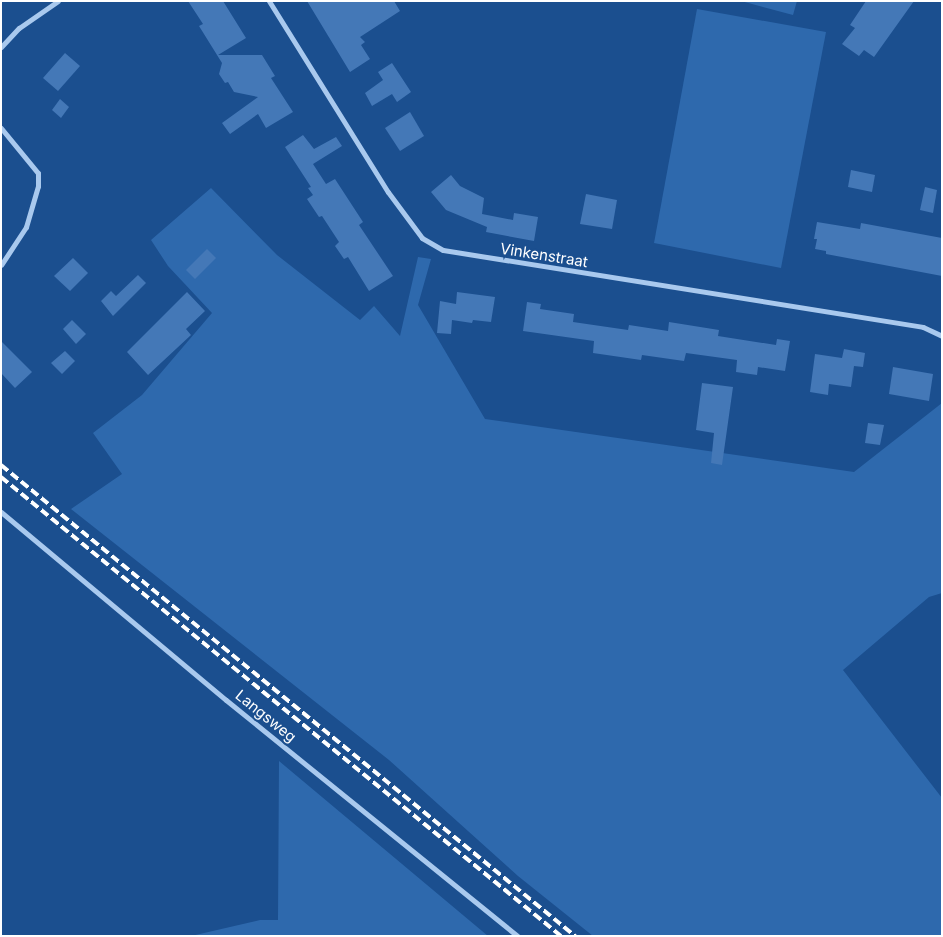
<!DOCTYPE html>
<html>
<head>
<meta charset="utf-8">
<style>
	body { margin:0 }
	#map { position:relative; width:943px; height:937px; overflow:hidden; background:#1b4f8f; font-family:Inter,sans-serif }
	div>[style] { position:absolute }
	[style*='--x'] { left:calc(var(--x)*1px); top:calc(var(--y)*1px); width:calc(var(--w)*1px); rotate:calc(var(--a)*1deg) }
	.green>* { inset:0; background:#2e69ad }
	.building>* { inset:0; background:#4478b7 }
	.minor>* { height:5px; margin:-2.5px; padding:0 2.5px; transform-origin:2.5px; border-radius:2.5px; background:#a9c9ee }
	.rail>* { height:4px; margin-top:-2px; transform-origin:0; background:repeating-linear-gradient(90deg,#fff 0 9px,transparent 0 13px) }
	span { translate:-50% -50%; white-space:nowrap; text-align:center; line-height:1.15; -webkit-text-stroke:4px #1b4f8f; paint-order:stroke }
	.street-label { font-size:15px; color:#fff }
	.frame { position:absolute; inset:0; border:2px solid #fff; pointer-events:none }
</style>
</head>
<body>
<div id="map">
	<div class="green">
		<div style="clip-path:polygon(741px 1px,797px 1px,793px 15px)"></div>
		<div style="clip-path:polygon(697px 9px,826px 32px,781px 268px,654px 243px)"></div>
		<div style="clip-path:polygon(211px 188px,277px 255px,360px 320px,374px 306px,400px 336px,418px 257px,431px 259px,418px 305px,485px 419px,854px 472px,942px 403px,942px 593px,929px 597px,843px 670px,942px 798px,942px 936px,593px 936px,518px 876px,389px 760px,71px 509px,122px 474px,93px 433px,142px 395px,212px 313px,168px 266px,151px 240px)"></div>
		<div style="clip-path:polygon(279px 761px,488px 936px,191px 936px,260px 920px,278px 920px)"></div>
	</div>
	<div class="building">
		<div style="clip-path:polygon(188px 1px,223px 1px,246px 38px,218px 55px,262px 55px,275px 76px,271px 78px,293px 112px,266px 128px,258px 114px,230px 134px,222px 123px,258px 97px,234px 92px,228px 82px,225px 83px,219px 74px,222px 63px,199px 26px,203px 24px)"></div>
		<div style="clip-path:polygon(307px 1px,394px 1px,400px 11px,360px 37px,365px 42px,361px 45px,370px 59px,350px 72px)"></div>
		<div style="clip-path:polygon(866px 1px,914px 1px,874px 57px,864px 50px,859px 56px,842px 44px,855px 28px,850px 25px)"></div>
		<div style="clip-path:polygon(65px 53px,80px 66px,58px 91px,43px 78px)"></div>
		<div style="clip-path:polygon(392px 63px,411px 92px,397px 102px,392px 94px,372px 106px,365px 93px,383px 80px,378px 72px)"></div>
		<div style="clip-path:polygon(60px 99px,69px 107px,61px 118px,52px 110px)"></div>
		<div style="clip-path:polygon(410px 112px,424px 136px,400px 151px,385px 128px)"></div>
		<div style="clip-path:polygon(303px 135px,314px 149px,336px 137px,342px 146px,313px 164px,326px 184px,335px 179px,363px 222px,359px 225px,393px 276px,369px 291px,348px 257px,344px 259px,335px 246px,339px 242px,322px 216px,319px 217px,307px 199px,313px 195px,308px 188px,311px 187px,285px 147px)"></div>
		<div style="clip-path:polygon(851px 170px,875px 175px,872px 192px,848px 187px)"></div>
		<div style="clip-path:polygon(451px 175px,460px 186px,484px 198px,482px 214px,513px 220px,514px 213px,538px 217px,534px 241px,486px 232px,487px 227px,446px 210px,431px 192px)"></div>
		<div style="clip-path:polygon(925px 187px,937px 190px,933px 213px,920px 210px)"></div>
		<div style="clip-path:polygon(586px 194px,617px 200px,612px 229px,580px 224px)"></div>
		<div style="clip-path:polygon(817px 222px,860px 229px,861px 223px,942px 238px,942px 276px,826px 254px,826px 251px,815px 249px,817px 239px,814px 239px)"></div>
		<div style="clip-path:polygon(207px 249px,216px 258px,195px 279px,186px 270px)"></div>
		<div style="clip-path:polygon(73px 258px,88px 273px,70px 291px,54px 276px)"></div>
		<div style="clip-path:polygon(138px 275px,146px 283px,113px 316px,101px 301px,111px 291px,116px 296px)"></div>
		<div style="clip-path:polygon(187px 292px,205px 311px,186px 329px,191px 335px,148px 375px,127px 352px)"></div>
		<div style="clip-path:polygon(457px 292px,495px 297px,491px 322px,473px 320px,472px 323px,452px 320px,451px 334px,437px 333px,440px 301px,456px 304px)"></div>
		<div style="clip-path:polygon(527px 302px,541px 304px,540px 309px,574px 314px,573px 322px,628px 330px,629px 325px,668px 331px,669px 322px,719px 330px,718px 336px,776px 345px,777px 339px,790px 341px,785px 371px,758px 367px,757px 375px,736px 372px,737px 360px,686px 353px,684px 361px,642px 355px,641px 360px,593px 353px,594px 341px,523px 331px)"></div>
		<div style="clip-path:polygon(72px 320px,86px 334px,76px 344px,63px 329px)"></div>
		<div style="clip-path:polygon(1px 341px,32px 372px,15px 388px,1px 373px)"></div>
		<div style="clip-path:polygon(844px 349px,865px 353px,863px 367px,854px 366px,851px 387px,829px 384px,828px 395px,810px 392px,815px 354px,842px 358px)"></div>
		<div style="clip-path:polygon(65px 351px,75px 361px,62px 374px,51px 363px)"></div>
		<div style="clip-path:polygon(893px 367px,933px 374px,929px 401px,889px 394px)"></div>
		<div style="clip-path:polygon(702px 383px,733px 387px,722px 465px,711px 463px,714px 433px,696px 430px)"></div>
		<div style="clip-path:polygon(868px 423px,884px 425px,880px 445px,865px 443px)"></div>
	</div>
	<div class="minor">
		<div style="--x:269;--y:1;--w:225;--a:58.1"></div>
		<div style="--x:388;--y:192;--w:57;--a:53.5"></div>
		<div style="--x:422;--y:238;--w:24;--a:30"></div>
		<div style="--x:443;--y:250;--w:486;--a:9.1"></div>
		<div style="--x:923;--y:327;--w:21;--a:25"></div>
		<div style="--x:1;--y:47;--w:26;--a:-47"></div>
		<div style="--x:19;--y:28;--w:47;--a:-34.7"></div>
		<div style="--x:1;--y:128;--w:58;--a:50.6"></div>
		<div style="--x:38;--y:173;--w:13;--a:90"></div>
		<div style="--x:38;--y:186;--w:43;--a:106.3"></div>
		<div style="--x:26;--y:227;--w:45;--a:123.3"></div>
		<div style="--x:1;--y:512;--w:293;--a:39.9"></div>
		<div style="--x:226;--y:700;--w:375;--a:39"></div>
	</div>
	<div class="rail">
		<div style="--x:1;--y:465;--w:743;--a:39.37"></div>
		<div style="--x:1;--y:477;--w:724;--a:39.34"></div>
	</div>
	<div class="street-label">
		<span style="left:544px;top:255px;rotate:9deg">Vinkenstraat</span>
		<span style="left:266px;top:716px;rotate:39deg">Langsweg</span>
	</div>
	<div class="frame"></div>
</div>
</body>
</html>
